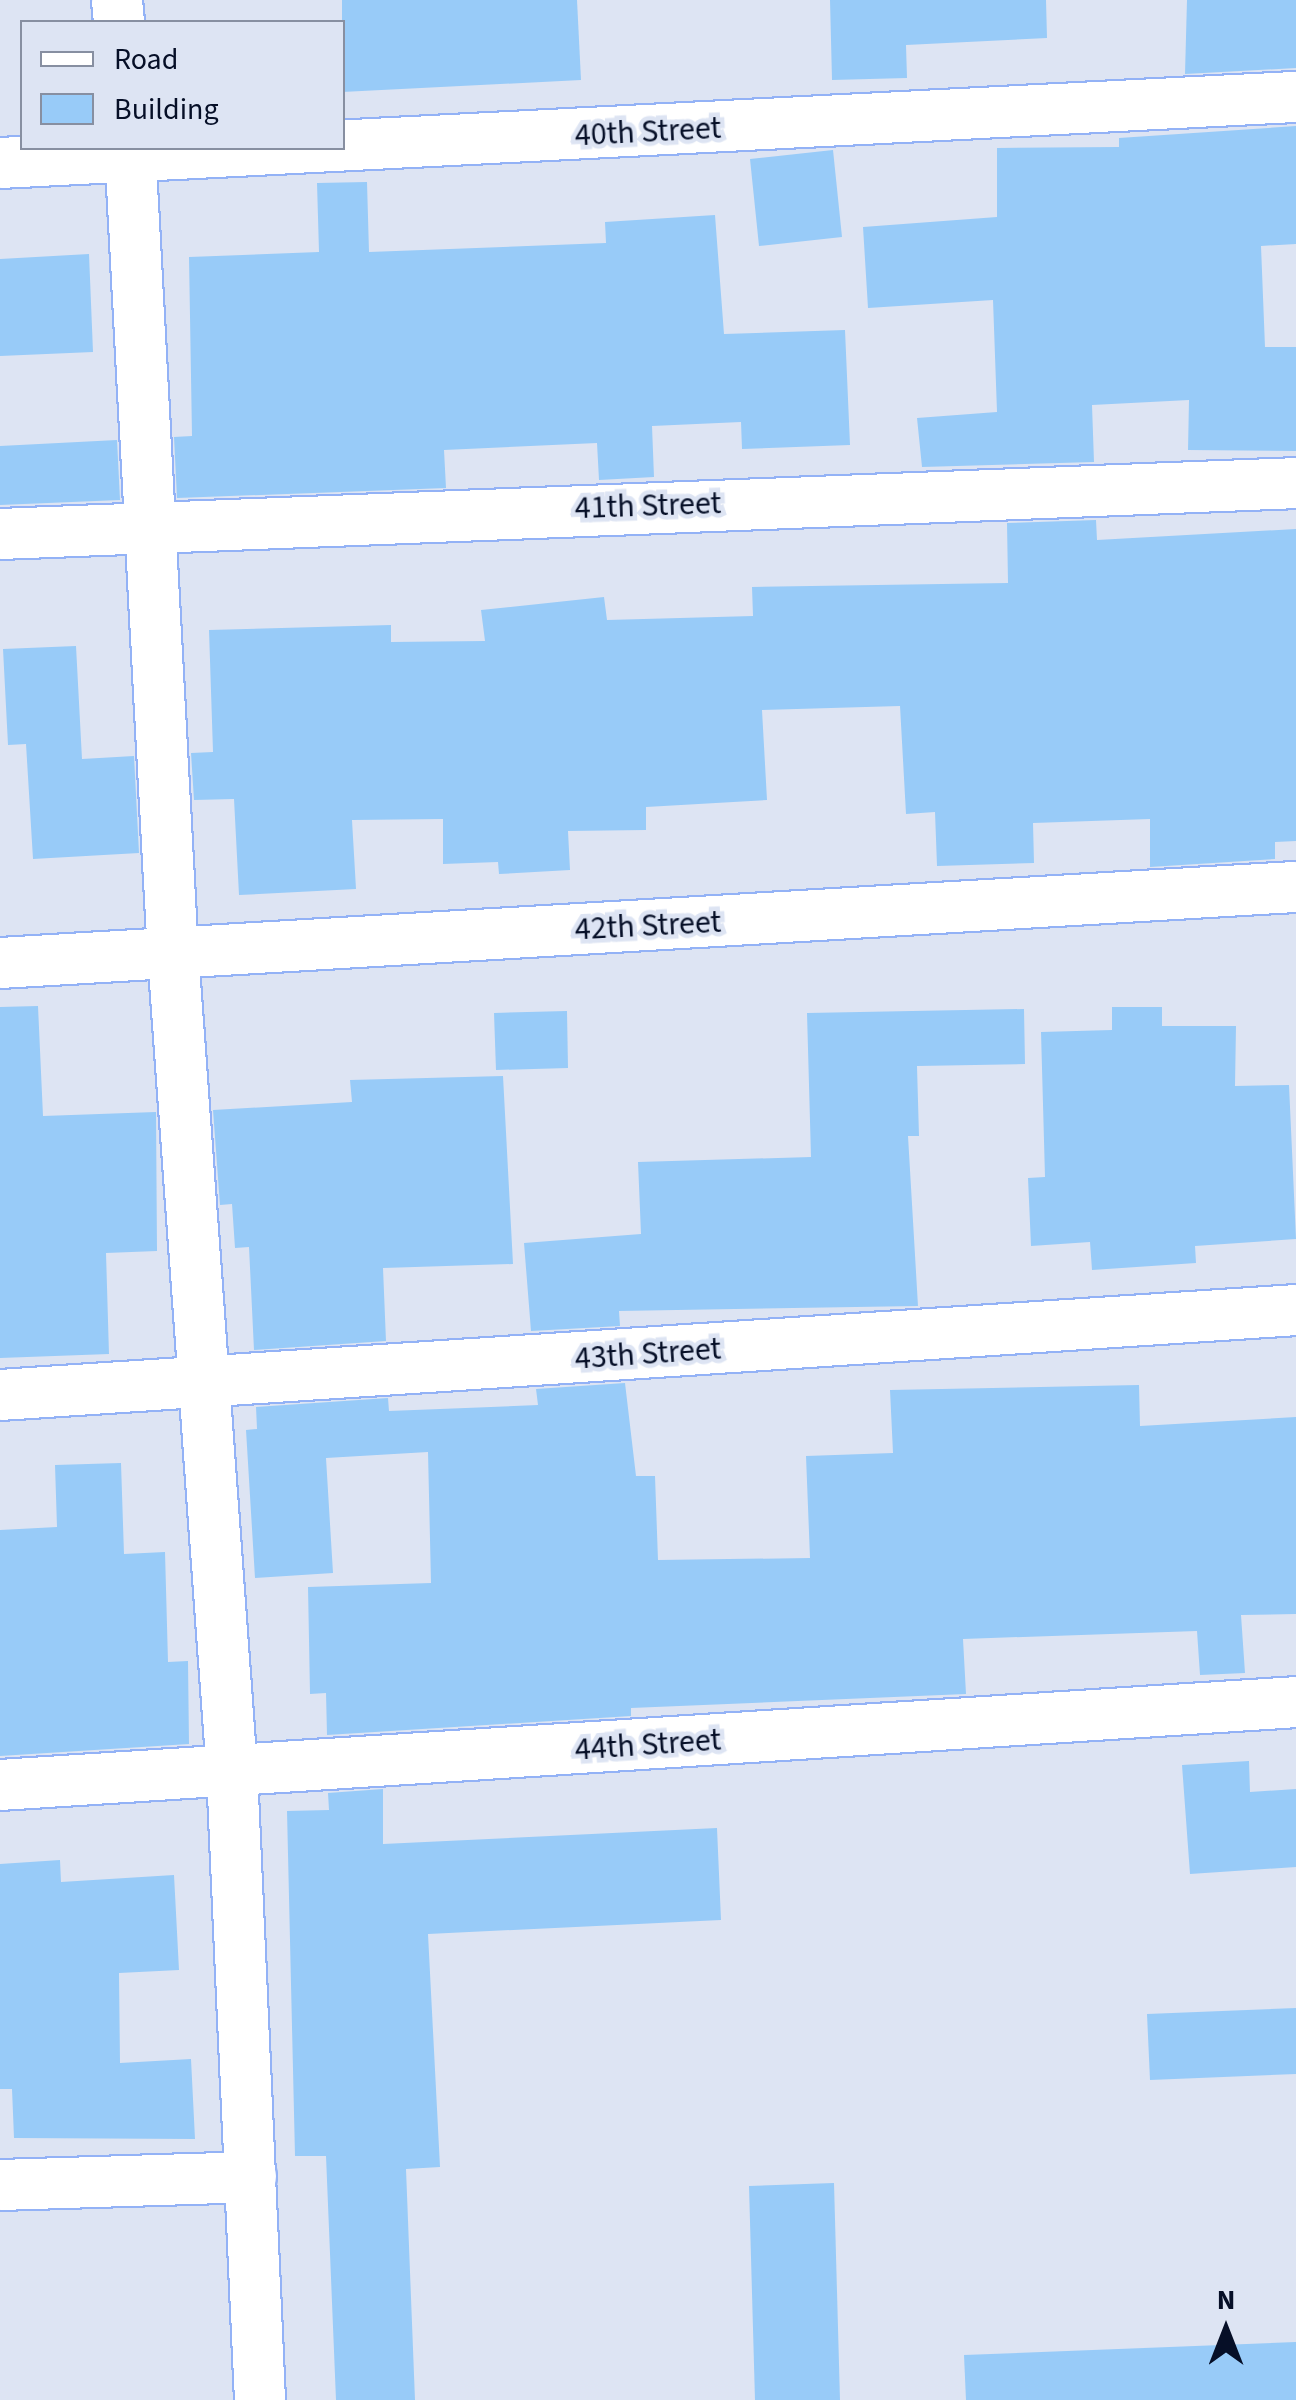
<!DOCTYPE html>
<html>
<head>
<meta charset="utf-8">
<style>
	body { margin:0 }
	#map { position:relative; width:1296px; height:2400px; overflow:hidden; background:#dde4f3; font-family:"Source Sans 3",sans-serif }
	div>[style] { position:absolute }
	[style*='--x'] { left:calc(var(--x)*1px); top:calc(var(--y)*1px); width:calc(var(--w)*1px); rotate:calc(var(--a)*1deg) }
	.building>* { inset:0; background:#98cbf8 }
	.roads { filter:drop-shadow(2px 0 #93b2f6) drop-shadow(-2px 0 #93b2f6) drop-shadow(0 2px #93b2f6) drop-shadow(0 -2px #93b2f6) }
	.minor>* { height:50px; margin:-25px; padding:0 25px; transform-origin:25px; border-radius:25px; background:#fff }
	span { translate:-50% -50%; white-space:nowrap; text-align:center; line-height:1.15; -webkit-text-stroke:9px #dde4f3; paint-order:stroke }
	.street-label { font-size:32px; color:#060f27 }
	.legend { position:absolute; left:20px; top:20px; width:325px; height:130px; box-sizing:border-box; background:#dde4f3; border:2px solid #878fa1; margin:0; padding:12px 18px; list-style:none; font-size:30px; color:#060f27 }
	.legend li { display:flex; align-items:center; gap:20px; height:50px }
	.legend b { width:50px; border:2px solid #878fa1 }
	.north { position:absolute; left:1176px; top:2280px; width:100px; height:100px; -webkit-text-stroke:8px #dde4f3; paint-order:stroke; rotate:0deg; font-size:28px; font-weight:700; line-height:40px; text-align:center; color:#060f27 }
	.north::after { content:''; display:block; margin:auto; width:35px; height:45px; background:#060f27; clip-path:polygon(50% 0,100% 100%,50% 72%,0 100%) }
</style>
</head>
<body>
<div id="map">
	<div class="building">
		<div style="clip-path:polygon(342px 0,577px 0,581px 80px,342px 92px)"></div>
		<div style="clip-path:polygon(830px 0,1046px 0,1047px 38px,906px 45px,907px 78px,832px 80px)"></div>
		<div style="clip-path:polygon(1187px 0,1296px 0,1296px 68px,1185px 74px)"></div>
		<div style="clip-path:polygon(1296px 126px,1296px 244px,1261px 246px,1265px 347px,1296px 347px,1296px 451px,1188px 450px,1189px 400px,1092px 405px,1094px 462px,922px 467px,917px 418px,997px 412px,993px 300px,868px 308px,863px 227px,997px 217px,997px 148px,1119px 147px,1119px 138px)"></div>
		<div style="clip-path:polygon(833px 150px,842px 237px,759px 246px,750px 159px)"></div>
		<div style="clip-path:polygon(367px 182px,369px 252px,606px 243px,605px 222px,715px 215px,724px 334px,845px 330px,850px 445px,742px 449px,741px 422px,652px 426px,654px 477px,599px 480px,597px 443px,444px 450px,446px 488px,177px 498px,174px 437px,192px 436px,189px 257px,319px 252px,317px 183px)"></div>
		<div style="clip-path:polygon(89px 254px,93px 352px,0 356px,0 259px)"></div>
		<div style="clip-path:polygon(117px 440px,120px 500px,0 505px,0 446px)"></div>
		<div style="clip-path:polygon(1096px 520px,1097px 540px,1296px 529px,1296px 841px,1275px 842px,1275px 859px,1150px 867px,1150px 819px,1033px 823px,1034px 863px,937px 866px,935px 812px,906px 814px,900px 706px,762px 710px,767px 800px,646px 807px,646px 830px,568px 831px,570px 870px,499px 874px,498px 862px,443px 864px,443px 819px,352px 820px,356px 889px,239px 895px,234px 799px,194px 800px,191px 753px,213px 752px,209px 630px,391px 625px,391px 642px,485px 641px,481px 610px,604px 597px,607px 620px,753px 616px,752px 587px,1008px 583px,1007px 523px)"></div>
		<div style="clip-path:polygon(76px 646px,82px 759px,134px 756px,139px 853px,33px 859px,26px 744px,8px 745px,3px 649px)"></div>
		<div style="clip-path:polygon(38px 1006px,43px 1116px,156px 1112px,157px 1251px,106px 1253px,109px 1354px,0 1358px,0 1007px)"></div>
		<div style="clip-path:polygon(1112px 1007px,1162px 1007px,1162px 1026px,1236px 1026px,1235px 1086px,1289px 1085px,1296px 1239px,1195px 1246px,1196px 1263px,1092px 1270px,1090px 1242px,1031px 1246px,1028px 1178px,1045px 1177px,1041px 1032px,1112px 1030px)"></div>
		<div style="clip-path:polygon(1024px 1009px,1025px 1064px,917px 1066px,919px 1136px,908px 1136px,918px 1306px,619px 1311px,620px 1326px,531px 1331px,524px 1243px,641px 1234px,638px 1162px,811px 1157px,807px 1013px)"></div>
		<div style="clip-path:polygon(567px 1011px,568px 1068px,496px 1070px,494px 1013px)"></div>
		<div style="clip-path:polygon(503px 1076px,513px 1264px,383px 1268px,386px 1341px,254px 1350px,249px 1247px,235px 1248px,232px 1204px,220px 1205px,213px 1110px,352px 1102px,350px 1080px)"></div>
		<div style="clip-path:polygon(625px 1383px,636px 1476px,655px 1476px,658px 1560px,810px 1558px,806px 1456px,893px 1453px,890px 1390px,1139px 1385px,1140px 1426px,1296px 1417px,1296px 1614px,1241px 1615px,1245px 1673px,1200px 1675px,1197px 1631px,963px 1639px,966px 1694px,631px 1708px,631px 1716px,327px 1735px,326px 1693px,310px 1694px,308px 1587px,431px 1583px,428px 1452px,326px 1458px,333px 1573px,255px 1578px,246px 1430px,257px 1429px,256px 1407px,388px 1398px,389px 1411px,538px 1405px,536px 1389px)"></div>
		<div style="clip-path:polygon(121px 1463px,124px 1554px,165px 1552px,168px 1662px,188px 1661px,189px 1744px,0 1756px,0 1530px,57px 1527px,55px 1465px)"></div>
		<div style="clip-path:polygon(1249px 1761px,1250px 1792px,1296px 1789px,1296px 1867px,1190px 1874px,1182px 1765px)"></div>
		<div style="clip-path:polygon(383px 1789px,383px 1844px,717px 1828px,721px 1920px,428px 1934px,440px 2167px,406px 2169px,415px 2400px,336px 2400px,326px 2156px,295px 2156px,287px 1811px,329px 1810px,328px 1793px)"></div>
		<div style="clip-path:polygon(60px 1860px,61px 1882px,174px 1875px,179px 1970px,119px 1973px,120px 2063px,191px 2059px,195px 2139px,14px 2138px,12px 2089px,0 2089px,0 1864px)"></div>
		<div style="clip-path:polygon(1296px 2008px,1296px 2074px,1150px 2080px,1147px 2014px)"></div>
		<div style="clip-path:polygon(834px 2183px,840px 2400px,755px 2400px,749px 2186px)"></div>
		<div style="clip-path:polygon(1296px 2342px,1296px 2400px,966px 2400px,964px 2355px)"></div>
	</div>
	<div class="roads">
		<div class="minor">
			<div style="--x:117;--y:0;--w:22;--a:85"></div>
			<div style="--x:130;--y:148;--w:807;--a:86.95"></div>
			<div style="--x:173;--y:954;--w:820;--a:85.87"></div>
			<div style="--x:232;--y:1772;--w:629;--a:87.45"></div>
			<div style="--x:0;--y:163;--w:1298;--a:-2.92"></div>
			<div style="--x:0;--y:534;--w:1297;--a:-2.25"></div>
			<div style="--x:0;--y:963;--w:1298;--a:-3.36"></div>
			<div style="--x:0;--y:1395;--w:1299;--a:-3.75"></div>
			<div style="--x:0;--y:1785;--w:1299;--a:-3.66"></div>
			<div style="--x:0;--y:2185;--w:251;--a:-1.8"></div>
		</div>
	</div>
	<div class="street-label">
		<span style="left:648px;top:132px;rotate:-3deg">40th Street</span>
		<span style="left:648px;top:506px;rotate:-2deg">41th Street</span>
		<span style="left:648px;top:926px;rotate:-3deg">42th Street</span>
		<span style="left:648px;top:1354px;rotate:-4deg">43th Street</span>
		<span style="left:648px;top:1745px;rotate:-4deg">44th Street</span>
	</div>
	<ul class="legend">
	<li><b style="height:12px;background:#fff"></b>Road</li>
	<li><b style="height:28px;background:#98cbf8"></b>Building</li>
	</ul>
	<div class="north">N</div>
</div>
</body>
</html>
